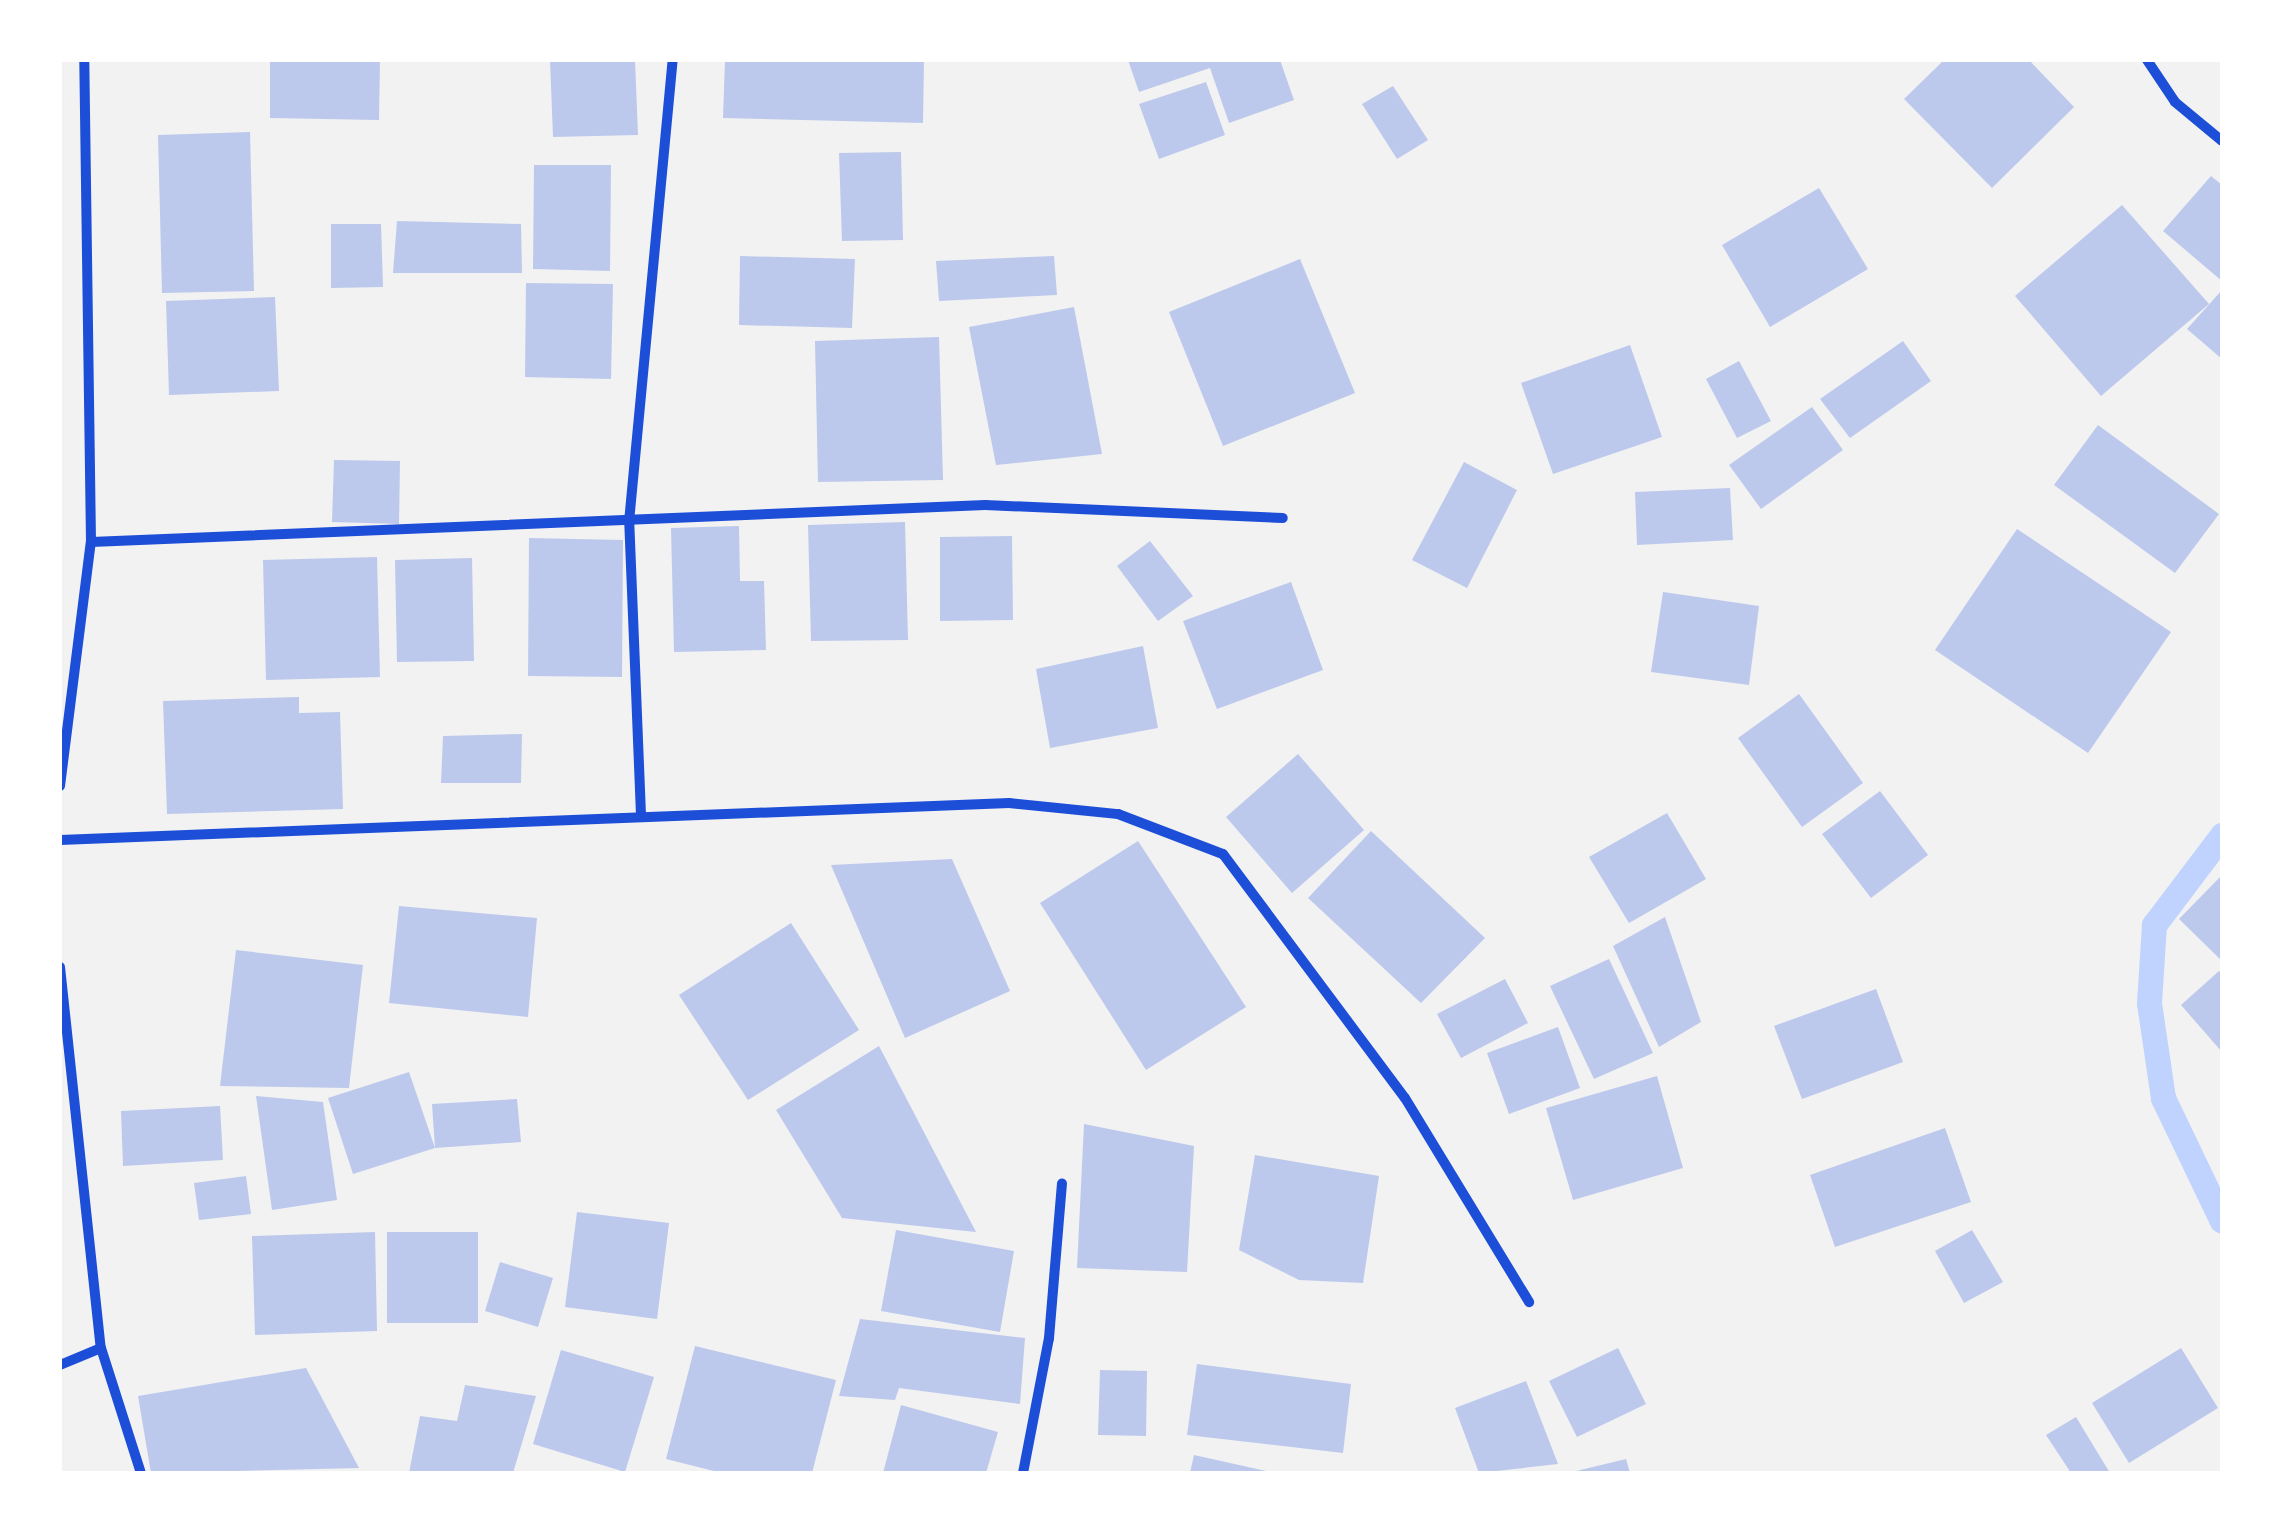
<!DOCTYPE html>
<html>
<head>
<meta charset="utf-8">
<style>
	body { margin:0 }
	#map { position:relative; width:2282px; height:1533px; overflow:hidden; background:#f2f2f2; font-family:"PT Sans Narrow",sans-serif }
	div>[style] { position:absolute }
	[style*='--x'] { left:calc(var(--x)*1px); top:calc(var(--y)*1px); width:calc(var(--w)*1px); rotate:calc(var(--a)*1deg) }
	.stream>* { height:25px; margin:-12.5px; padding:0 12.5px; transform-origin:12.5px; border-radius:12.5px; background:#bfd3fe }
	.building>* { inset:0; background:#bdc9ec }
	.minor>* { height:10px; margin:-5px; padding:0 5px; transform-origin:5px; border-radius:5px; background:#1d4ed8 }
	span { translate:-50% -50%; white-space:nowrap; text-align:center; line-height:1.15; -webkit-text-stroke:8px #fff; paint-order:stroke }
	.frame { position:absolute; inset:0; border:62px solid #fff; pointer-events:none }
</style>
</head>
<body>
<div id="map">
	<div class="stream">
		<div style="--x:2222;--y:835;--w:113;--a:127.1"></div>
		<div style="--x:2154;--y:925;--w:78;--a:93.7"></div>
		<div style="--x:2149;--y:1003;--w:96;--a:81.6"></div>
		<div style="--x:2163;--y:1098;--w:136;--a:64.4"></div>
	</div>
	<div class="building">
		<div style="clip-path:polygon(270px 60px,380px 60px,379px 120px,270px 118px)"></div>
		<div style="clip-path:polygon(550px 60px,635px 60px,638px 135px,553px 137px)"></div>
		<div style="clip-path:polygon(725px 60px,924px 60px,923px 123px,723px 118px)"></div>
		<div style="clip-path:polygon(1128px 60px,1280px 60px,1294px 100px,1229px 123px,1210px 68px,1139px 92px)"></div>
		<div style="clip-path:polygon(1944px 60px,2029px 60px,2074px 107px,1992px 188px,1904px 99px)"></div>
		<div style="clip-path:polygon(1206px 82px,1225px 135px,1159px 159px,1139px 104px)"></div>
		<div style="clip-path:polygon(1393px 86px,1428px 140px,1397px 159px,1362px 104px)"></div>
		<div style="clip-path:polygon(250px 132px,254px 291px,162px 293px,158px 135px)"></div>
		<div style="clip-path:polygon(901px 152px,903px 240px,842px 241px,839px 153px)"></div>
		<div style="clip-path:polygon(534px 165px,611px 165px,610px 271px,533px 269px)"></div>
		<div style="clip-path:polygon(2211px 176px,2222px 185px,2222px 281px,2163px 231px)"></div>
		<div style="clip-path:polygon(1819px 188px,1868px 269px,1770px 327px,1722px 245px)"></div>
		<div style="clip-path:polygon(2122px 205px,2209px 304px,2101px 396px,2015px 296px)"></div>
		<div style="clip-path:polygon(397px 221px,521px 224px,522px 273px,393px 273px)"></div>
		<div style="clip-path:polygon(331px 224px,381px 224px,383px 287px,331px 288px)"></div>
		<div style="clip-path:polygon(740px 256px,855px 259px,852px 328px,739px 325px)"></div>
		<div style="clip-path:polygon(1054px 256px,1057px 295px,939px 301px,936px 261px)"></div>
		<div style="clip-path:polygon(1300px 259px,1355px 393px,1223px 446px,1169px 312px)"></div>
		<div style="clip-path:polygon(526px 283px,613px 284px,611px 379px,525px 377px)"></div>
		<div style="clip-path:polygon(2222px 290px,2222px 359px,2187px 329px)"></div>
		<div style="clip-path:polygon(275px 297px,279px 391px,169px 395px,166px 301px)"></div>
		<div style="clip-path:polygon(1074px 307px,1102px 454px,996px 465px,969px 327px)"></div>
		<div style="clip-path:polygon(939px 337px,943px 480px,818px 482px,815px 341px)"></div>
		<div style="clip-path:polygon(1903px 341px,1931px 381px,1850px 438px,1820px 399px)"></div>
		<div style="clip-path:polygon(1630px 345px,1662px 437px,1553px 474px,1521px 383px)"></div>
		<div style="clip-path:polygon(1739px 361px,1771px 421px,1737px 438px,1706px 379px)"></div>
		<div style="clip-path:polygon(1812px 407px,1843px 450px,1761px 509px,1729px 465px)"></div>
		<div style="clip-path:polygon(2098px 425px,2219px 514px,2175px 573px,2054px 485px)"></div>
		<div style="clip-path:polygon(334px 460px,400px 461px,399px 524px,332px 522px)"></div>
		<div style="clip-path:polygon(1464px 462px,1517px 490px,1467px 588px,1412px 560px)"></div>
		<div style="clip-path:polygon(1730px 488px,1733px 540px,1637px 545px,1635px 492px)"></div>
		<div style="clip-path:polygon(905px 522px,908px 640px,811px 641px,808px 525px)"></div>
		<div style="clip-path:polygon(739px 526px,740px 581px,764px 581px,766px 650px,674px 652px,671px 528px)"></div>
		<div style="clip-path:polygon(2017px 529px,2171px 632px,2088px 753px,1935px 650px)"></div>
		<div style="clip-path:polygon(1012px 536px,1013px 620px,940px 621px,940px 537px)"></div>
		<div style="clip-path:polygon(529px 538px,623px 540px,622px 677px,528px 676px)"></div>
		<div style="clip-path:polygon(1150px 541px,1193px 596px,1158px 621px,1117px 566px)"></div>
		<div style="clip-path:polygon(377px 557px,380px 677px,266px 680px,263px 560px)"></div>
		<div style="clip-path:polygon(472px 558px,474px 661px,397px 662px,395px 560px)"></div>
		<div style="clip-path:polygon(1291px 582px,1323px 670px,1217px 709px,1183px 621px)"></div>
		<div style="clip-path:polygon(1663px 592px,1759px 606px,1749px 685px,1651px 672px)"></div>
		<div style="clip-path:polygon(1143px 646px,1158px 728px,1050px 748px,1036px 669px)"></div>
		<div style="clip-path:polygon(1799px 694px,1863px 783px,1802px 827px,1738px 738px)"></div>
		<div style="clip-path:polygon(299px 697px,299px 713px,340px 712px,343px 809px,167px 814px,163px 701px)"></div>
		<div style="clip-path:polygon(522px 734px,521px 783px,441px 783px,443px 736px)"></div>
		<div style="clip-path:polygon(1298px 754px,1364px 830px,1292px 893px,1226px 817px)"></div>
		<div style="clip-path:polygon(1880px 791px,1928px 855px,1871px 898px,1822px 834px)"></div>
		<div style="clip-path:polygon(1667px 813px,1706px 879px,1629px 923px,1589px 857px)"></div>
		<div style="clip-path:polygon(1371px 831px,1485px 938px,1421px 1003px,1308px 898px)"></div>
		<div style="clip-path:polygon(1138px 841px,1246px 1007px,1146px 1070px,1040px 903px)"></div>
		<div style="clip-path:polygon(952px 859px,1010px 991px,905px 1038px,831px 865px)"></div>
		<div style="clip-path:polygon(2222px 875px,2222px 961px,2179px 919px)"></div>
		<div style="clip-path:polygon(399px 906px,537px 918px,528px 1017px,389px 1003px)"></div>
		<div style="clip-path:polygon(1665px 917px,1701px 1022px,1659px 1047px,1613px 946px)"></div>
		<div style="clip-path:polygon(791px 923px,859px 1030px,748px 1100px,679px 995px)"></div>
		<div style="clip-path:polygon(236px 950px,363px 965px,349px 1088px,220px 1086px)"></div>
		<div style="clip-path:polygon(1609px 959px,1653px 1053px,1594px 1079px,1550px 986px)"></div>
		<div style="clip-path:polygon(2219px 971px,2222px 974px,2222px 1052px,2181px 1005px)"></div>
		<div style="clip-path:polygon(1505px 979px,1528px 1023px,1461px 1058px,1437px 1014px)"></div>
		<div style="clip-path:polygon(1876px 989px,1903px 1062px,1802px 1099px,1774px 1026px)"></div>
		<div style="clip-path:polygon(1558px 1027px,1580px 1088px,1509px 1114px,1487px 1053px)"></div>
		<div style="clip-path:polygon(879px 1046px,976px 1232px,842px 1218px,776px 1110px)"></div>
		<div style="clip-path:polygon(409px 1072px,435px 1148px,432px 1104px,517px 1099px,521px 1142px,435px 1148px,353px 1174px,328px 1098px)"></div>
		<div style="clip-path:polygon(1657px 1076px,1683px 1168px,1573px 1200px,1546px 1108px)"></div>
		<div style="clip-path:polygon(256px 1096px,323px 1102px,337px 1200px,272px 1210px)"></div>
		<div style="clip-path:polygon(220px 1106px,223px 1160px,123px 1166px,121px 1111px)"></div>
		<div style="clip-path:polygon(1084px 1124px,1194px 1146px,1187px 1272px,1077px 1268px)"></div>
		<div style="clip-path:polygon(1945px 1128px,1971px 1202px,1835px 1247px,1810px 1175px)"></div>
		<div style="clip-path:polygon(1255px 1155px,1379px 1176px,1363px 1283px,1299px 1280px,1239px 1250px)"></div>
		<div style="clip-path:polygon(246px 1176px,251px 1214px,199px 1220px,194px 1183px)"></div>
		<div style="clip-path:polygon(577px 1212px,669px 1223px,657px 1319px,565px 1307px)"></div>
		<div style="clip-path:polygon(896px 1230px,1014px 1251px,1000px 1332px,881px 1311px)"></div>
		<div style="clip-path:polygon(1972px 1230px,2003px 1282px,1964px 1303px,1935px 1251px)"></div>
		<div style="clip-path:polygon(375px 1232px,377px 1331px,255px 1335px,252px 1236px)"></div>
		<div style="clip-path:polygon(387px 1232px,478px 1232px,478px 1323px,387px 1323px)"></div>
		<div style="clip-path:polygon(500px 1262px,553px 1278px,538px 1327px,485px 1311px)"></div>
		<div style="clip-path:polygon(860px 1319px,1025px 1338px,1020px 1404px,899px 1388px,895px 1400px,839px 1396px)"></div>
		<div style="clip-path:polygon(695px 1346px,836px 1380px,812px 1473px,722px 1473px,666px 1459px)"></div>
		<div style="clip-path:polygon(1618px 1348px,1646px 1404px,1577px 1437px,1549px 1381px)"></div>
		<div style="clip-path:polygon(2181px 1348px,2218px 1408px,2129px 1463px,2092px 1403px)"></div>
		<div style="clip-path:polygon(561px 1350px,654px 1377px,625px 1472px,533px 1444px)"></div>
		<div style="clip-path:polygon(1197px 1364px,1351px 1384px,1343px 1453px,1187px 1435px)"></div>
		<div style="clip-path:polygon(306px 1368px,359px 1468px,151px 1473px,138px 1396px)"></div>
		<div style="clip-path:polygon(1100px 1370px,1147px 1371px,1146px 1436px,1098px 1435px)"></div>
		<div style="clip-path:polygon(1526px 1381px,1558px 1464px,1479px 1473px,1455px 1408px)"></div>
		<div style="clip-path:polygon(465px 1385px,536px 1396px,513px 1473px,409px 1473px,420px 1416px,457px 1421px)"></div>
		<div style="clip-path:polygon(901px 1405px,998px 1432px,986px 1473px,883px 1473px)"></div>
		<div style="clip-path:polygon(2076px 1417px,2110px 1473px,2071px 1473px,2046px 1435px)"></div>
		<div style="clip-path:polygon(1194px 1455px,1266px 1471px,1266px 1473px,1190px 1473px)"></div>
		<div style="clip-path:polygon(1626px 1459px,1630px 1473px,1572px 1473px,1572px 1472px)"></div>
	</div>
	<div class="minor">
		<div style="--x:2147;--y:60;--w:50;--a:56.3"></div>
		<div style="--x:2175;--y:102;--w:61;--a:39.7"></div>
		<div style="--x:91;--y:542;--w:895;--a:-2.37"></div>
		<div style="--x:985;--y:505;--w:298;--a:2.5"></div>
		<div style="--x:60;--y:786;--w:246;--a:-82.8"></div>
		<div style="--x:91;--y:542;--w:482;--a:-90.8"></div>
		<div style="--x:641;--y:815;--w:293;--a:-92.3"></div>
		<div style="--x:629;--y:522;--w:464;--a:-84.6"></div>
		<div style="--x:60;--y:840;--w:950;--a:-2.23"></div>
		<div style="--x:1009;--y:803;--w:110;--a:5.8"></div>
		<div style="--x:1118;--y:814;--w:112;--a:20.9"></div>
		<div style="--x:1223;--y:854;--w:304;--a:53.3"></div>
		<div style="--x:1405;--y:1098;--w:239;--a:58.7"></div>
		<div style="--x:60;--y:967;--w:383;--a:83.9"></div>
		<div style="--x:101;--y:1348;--w:131;--a:72.3"></div>
		<div style="--x:60;--y:1365;--w:44;--a:-22.5"></div>
		<div style="--x:1023;--y:1473;--w:137;--a:-79.1"></div>
		<div style="--x:1049;--y:1338;--w:155;--a:-85.2"></div>
	</div>
	<div class="frame"></div>
</div>
</body>
</html>
